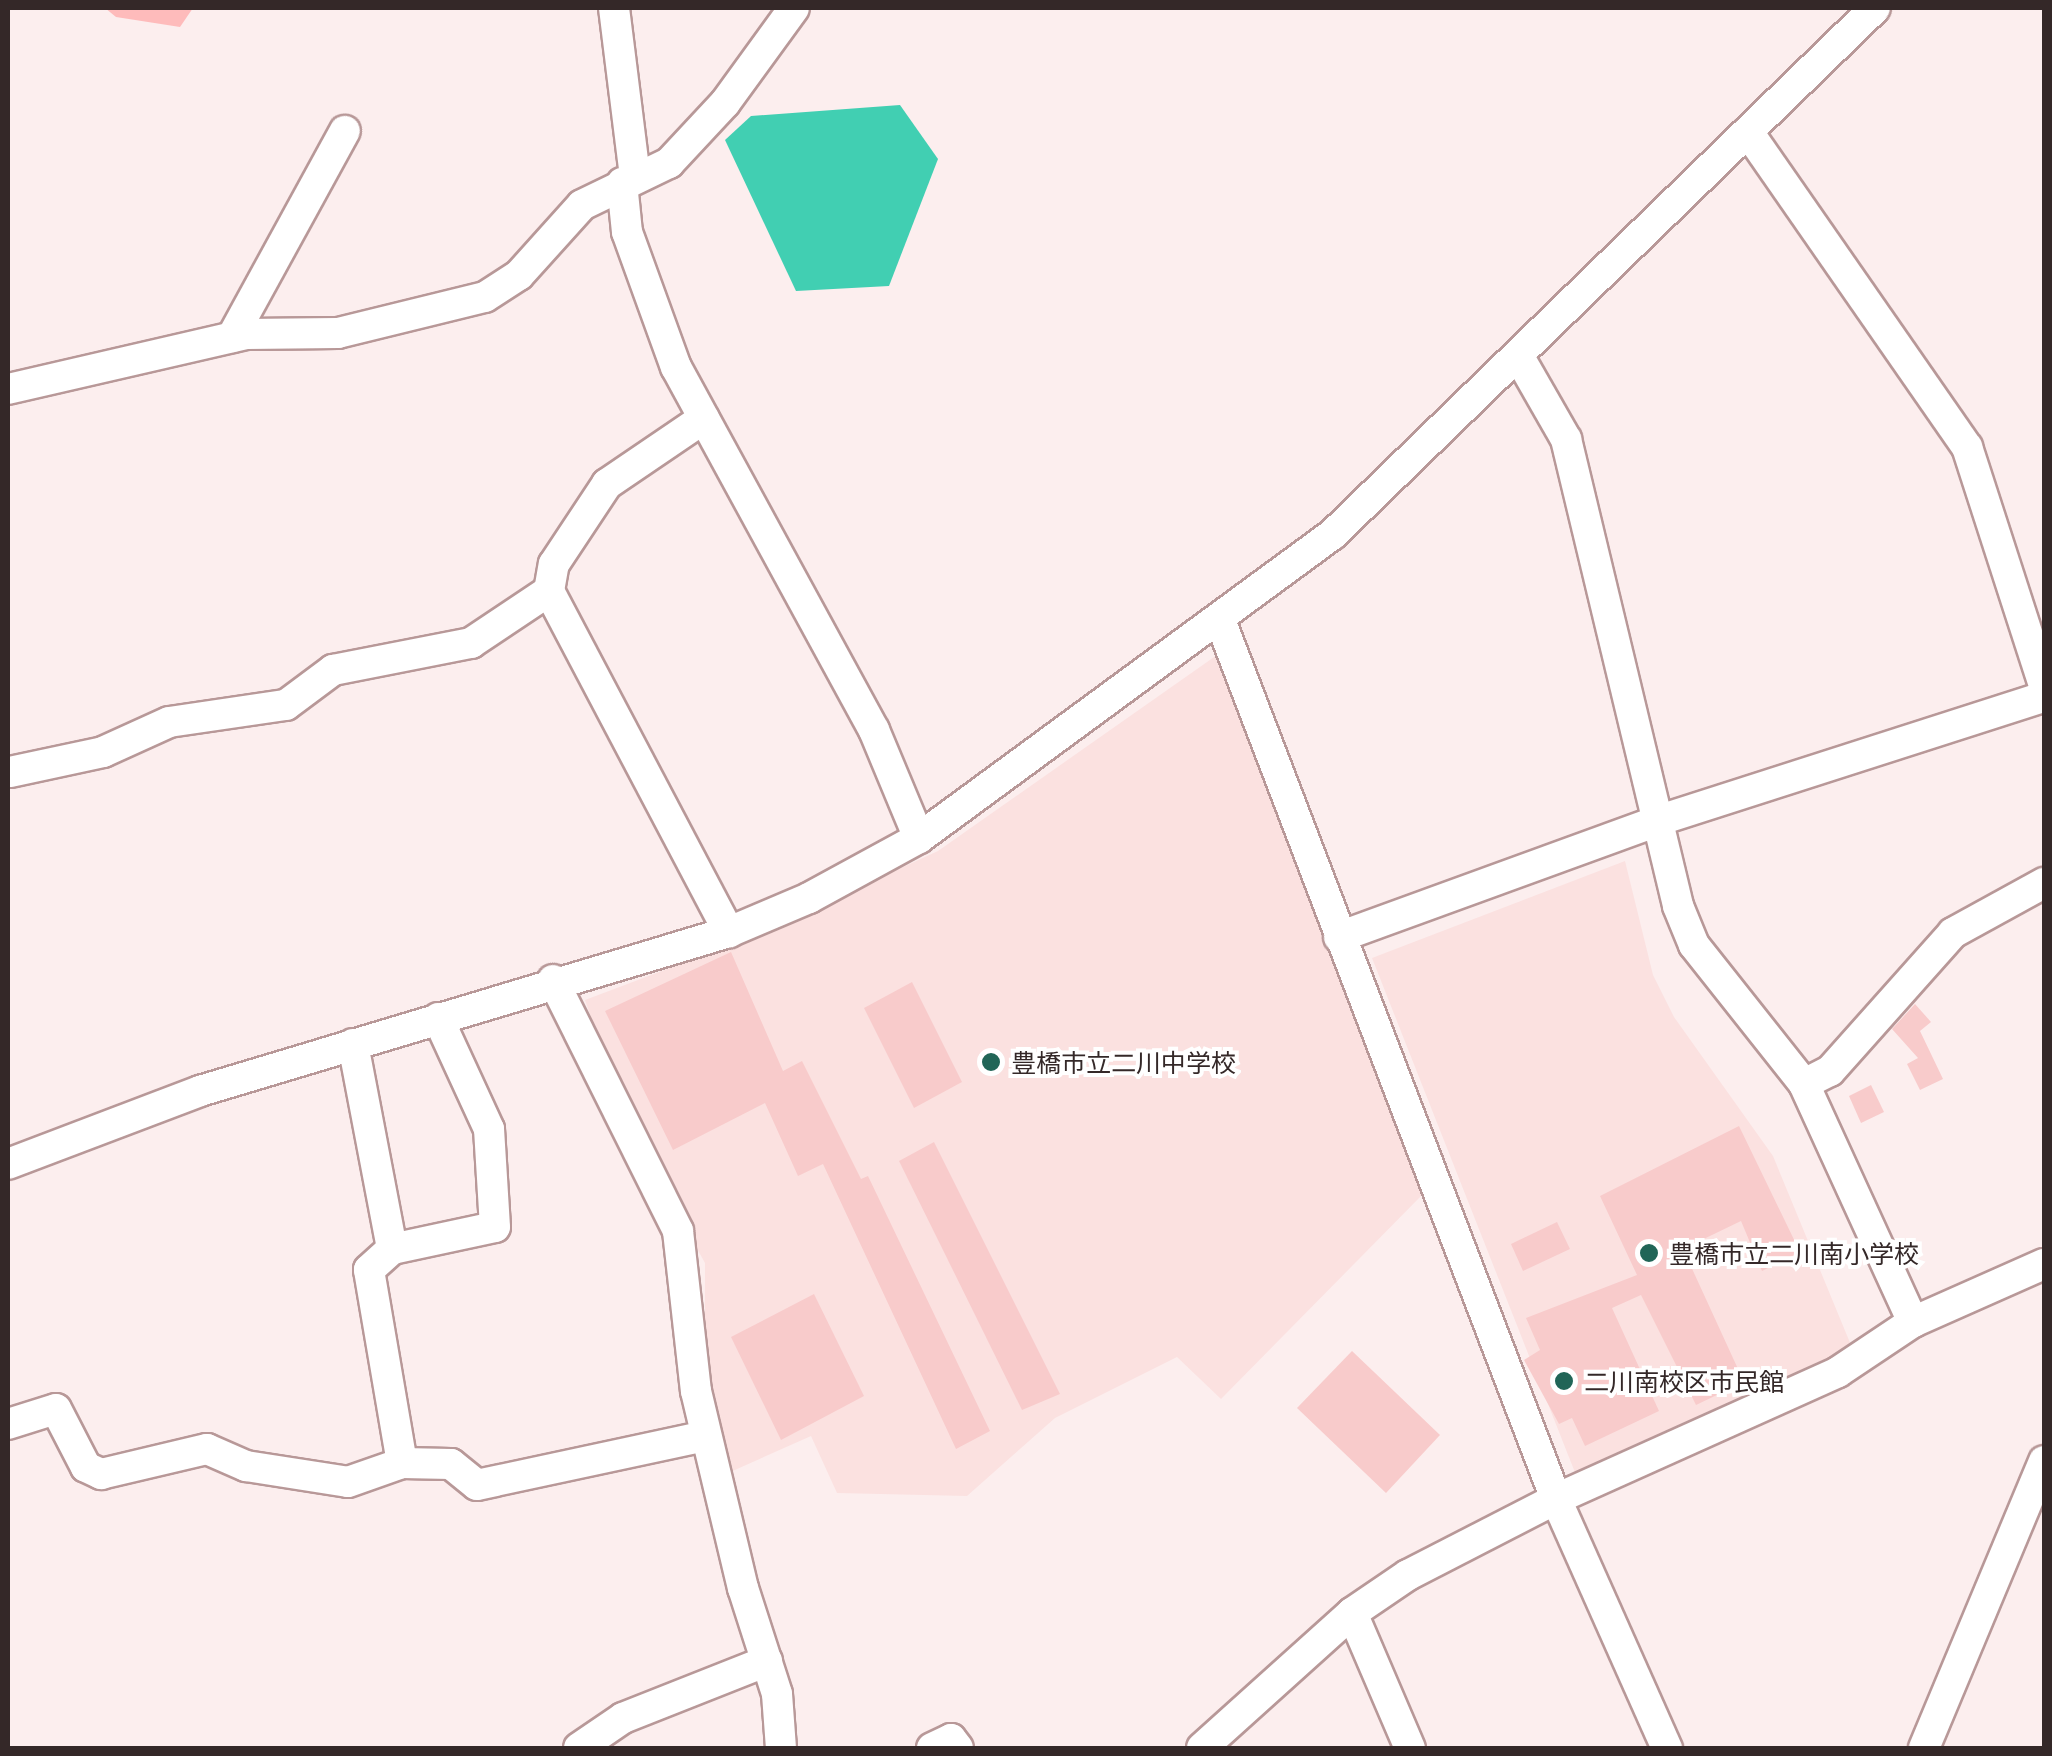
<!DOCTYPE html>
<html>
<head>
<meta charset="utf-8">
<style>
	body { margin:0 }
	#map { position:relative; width:2052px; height:1756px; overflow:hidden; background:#fceeee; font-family:Barlow,"Noto Sans JP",sans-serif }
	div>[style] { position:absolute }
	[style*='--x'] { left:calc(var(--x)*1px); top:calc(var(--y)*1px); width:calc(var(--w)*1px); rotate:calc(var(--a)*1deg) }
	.built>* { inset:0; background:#fbe1e0 }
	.green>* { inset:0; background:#febbbb }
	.water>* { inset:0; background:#41cfb2 }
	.building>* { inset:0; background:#f8cbcb }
	.roads { filter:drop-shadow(2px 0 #b89898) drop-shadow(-2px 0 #b89898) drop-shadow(0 2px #b89898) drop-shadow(0 -2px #b89898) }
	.minor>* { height:30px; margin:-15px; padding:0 15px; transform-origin:15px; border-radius:15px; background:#fff }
	.dots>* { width:28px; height:28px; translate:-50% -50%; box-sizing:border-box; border:5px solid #fff; border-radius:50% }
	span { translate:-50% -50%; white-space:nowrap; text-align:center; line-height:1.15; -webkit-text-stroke:8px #fff; paint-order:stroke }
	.poi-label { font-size:25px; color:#342828 }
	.left { translate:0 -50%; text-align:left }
	.frame { position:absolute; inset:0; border:10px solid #342828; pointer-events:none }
</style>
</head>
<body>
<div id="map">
	<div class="built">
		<div style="clip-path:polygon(1217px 655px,1231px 669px,1424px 1193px,1221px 1399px,1177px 1357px,1055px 1418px,967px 1496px,837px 1493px,811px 1436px,728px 1473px,705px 1404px,705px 1263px,628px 1125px,585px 1000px,744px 940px,938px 851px)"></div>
		<div style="clip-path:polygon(1625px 861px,1653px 975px,1674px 1017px,1773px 1156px,1853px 1350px,1576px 1475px,1372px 958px)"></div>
	</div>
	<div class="green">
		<div style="clip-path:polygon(105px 8px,193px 8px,180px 27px,116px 17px)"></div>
	</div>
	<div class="water">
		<div style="clip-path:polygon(900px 105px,938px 159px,889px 286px,796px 291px,725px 140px,751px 116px)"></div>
	</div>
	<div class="building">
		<div style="clip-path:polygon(731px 952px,783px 1071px,802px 1061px,861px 1179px,868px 1176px,990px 1431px,956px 1449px,823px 1164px,798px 1176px,765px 1103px,673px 1150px,605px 1011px)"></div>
		<div style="clip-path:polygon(912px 982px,962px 1082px,914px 1108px,864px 1008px)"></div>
		<div style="clip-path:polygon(1915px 1004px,1931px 1022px,1920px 1031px,1943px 1079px,1920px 1090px,1907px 1064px,1918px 1058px,1892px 1029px)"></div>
		<div style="clip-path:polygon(1871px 1085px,1884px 1112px,1861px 1123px,1849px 1096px)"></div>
		<div style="clip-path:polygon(1739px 1126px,1800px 1252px,1762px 1271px,1741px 1221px,1683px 1249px,1744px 1382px,1696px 1405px,1641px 1295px,1612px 1308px,1659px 1411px,1585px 1446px,1572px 1418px,1559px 1424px,1524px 1360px,1540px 1350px,1526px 1318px,1637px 1275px,1600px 1196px)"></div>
		<div style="clip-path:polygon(934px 1142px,1060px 1394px,1022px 1410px,899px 1161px)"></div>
		<div style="clip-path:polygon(1557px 1222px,1570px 1249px,1523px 1271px,1511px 1244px)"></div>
		<div style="clip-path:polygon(814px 1294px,864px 1396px,781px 1440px,731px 1337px)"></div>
		<div style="clip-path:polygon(1352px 1351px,1440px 1435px,1386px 1493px,1297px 1408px)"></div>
	</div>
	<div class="roads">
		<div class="minor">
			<div style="--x:614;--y:8;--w:170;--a:82.9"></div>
			<div style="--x:1748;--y:132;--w:384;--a:55.2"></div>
			<div style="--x:1967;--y:447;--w:250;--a:72.1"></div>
			<div style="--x:622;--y:183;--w:49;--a:84.2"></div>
			<div style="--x:627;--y:232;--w:144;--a:70.1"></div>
			<div style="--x:676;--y:367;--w:413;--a:61.4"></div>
			<div style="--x:874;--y:730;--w:117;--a:67.4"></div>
			<div style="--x:232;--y:337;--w:235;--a:-61.3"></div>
			<div style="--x:1519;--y:357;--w:95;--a:60.2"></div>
			<div style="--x:1566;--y:439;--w:480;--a:76.5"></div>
			<div style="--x:1678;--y:906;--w:42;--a:67.7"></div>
			<div style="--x:1694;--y:945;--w:177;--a:51.6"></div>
			<div style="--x:1804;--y:1084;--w:262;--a:65.4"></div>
			<div style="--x:8;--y:389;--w:244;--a:-13"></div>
			<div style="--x:246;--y:334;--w:92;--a:-0.6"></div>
			<div style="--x:338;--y:333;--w:151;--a:-13.8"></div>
			<div style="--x:485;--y:297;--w:40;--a:-32.9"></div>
			<div style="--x:519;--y:275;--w:94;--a:-48"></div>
			<div style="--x:582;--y:205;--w:97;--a:-25.8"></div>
			<div style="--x:669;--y:163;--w:82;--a:-47"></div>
			<div style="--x:725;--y:103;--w:117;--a:-54"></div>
			<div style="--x:549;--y:591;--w:386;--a:62.2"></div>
			<div style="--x:1220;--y:620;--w:941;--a:69.08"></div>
			<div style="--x:1556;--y:1499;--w:273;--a:66"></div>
			<div style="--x:10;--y:772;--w:95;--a:-12.1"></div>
			<div style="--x:103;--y:752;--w:72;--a:-24.4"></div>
			<div style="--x:169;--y:722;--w:118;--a:-8.3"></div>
			<div style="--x:286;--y:705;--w:59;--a:-36.7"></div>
			<div style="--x:333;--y:670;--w:141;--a:-11.1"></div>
			<div style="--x:471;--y:643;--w:94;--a:-33.7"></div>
			<div style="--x:549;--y:591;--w:27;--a:-80"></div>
			<div style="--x:554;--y:564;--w:96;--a:-56.5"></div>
			<div style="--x:607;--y:484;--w:117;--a:-34.2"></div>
			<div style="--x:1339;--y:937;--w:342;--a:-20"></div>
			<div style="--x:1660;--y:820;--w:403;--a:-17.8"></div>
			<div style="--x:553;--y:980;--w:280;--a:63.5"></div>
			<div style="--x:678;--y:1231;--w:161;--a:83.6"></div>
			<div style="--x:696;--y:1391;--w:203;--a:76.6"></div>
			<div style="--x:743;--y:1588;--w:111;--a:72.2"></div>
			<div style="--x:777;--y:1694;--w:54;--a:85.8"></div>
			<div style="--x:353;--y:1044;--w:209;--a:79.2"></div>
			<div style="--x:392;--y:1249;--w:31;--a:138"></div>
			<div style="--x:369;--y:1270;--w:196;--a:80.3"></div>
			<div style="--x:1804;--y:1084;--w:29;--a:-27"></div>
			<div style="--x:1830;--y:1071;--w:185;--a:-48.3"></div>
			<div style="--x:1953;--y:933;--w:104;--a:-28.8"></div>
			<div style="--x:8;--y:1164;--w:205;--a:-20.8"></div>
			<div style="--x:200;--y:1091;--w:552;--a:-16.73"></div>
			<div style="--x:729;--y:932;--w:87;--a:-23"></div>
			<div style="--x:809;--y:898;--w:125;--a:-28.6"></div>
			<div style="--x:919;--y:838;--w:514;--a:-36.29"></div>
			<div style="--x:1333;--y:534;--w:755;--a:-44.14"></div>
			<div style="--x:392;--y:1249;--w:105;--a:-12.1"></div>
			<div style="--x:495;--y:1227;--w:98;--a:-93.5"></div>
			<div style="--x:489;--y:1129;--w:122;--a:-114.7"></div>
			<div style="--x:8;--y:1424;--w:50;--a:-17.4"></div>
			<div style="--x:56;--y:1409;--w:65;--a:62.7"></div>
			<div style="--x:86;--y:1467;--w:17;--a:25"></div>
			<div style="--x:101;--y:1474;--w:109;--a:-13.3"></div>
			<div style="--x:207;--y:1449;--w:43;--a:23.6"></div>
			<div style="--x:246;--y:1466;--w:103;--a:8.9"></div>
			<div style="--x:348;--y:1482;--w:57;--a:-19.4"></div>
			<div style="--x:402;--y:1463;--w:49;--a:1.2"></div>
			<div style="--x:451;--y:1464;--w:33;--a:39"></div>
			<div style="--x:477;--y:1485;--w:233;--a:-12.1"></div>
			<div style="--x:1352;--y:1613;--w:147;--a:66.8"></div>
			<div style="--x:579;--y:1748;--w:53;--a:-34.3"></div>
			<div style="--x:623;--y:1718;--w:155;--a:-21.6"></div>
			<div style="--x:932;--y:1748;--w:21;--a:-25"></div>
			<div style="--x:951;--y:1739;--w:11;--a:52"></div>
			<div style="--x:1202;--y:1748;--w:202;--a:-42"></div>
			<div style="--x:1352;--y:1613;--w:68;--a:-34.2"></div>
			<div style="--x:1408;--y:1575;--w:166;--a:-27.2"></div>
			<div style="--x:1556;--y:1499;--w:309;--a:-24.2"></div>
			<div style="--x:1838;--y:1372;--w:90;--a:-33.7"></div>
			<div style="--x:1913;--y:1322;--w:143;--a:-23.9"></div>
			<div style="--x:1924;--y:1748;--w:311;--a:-67.3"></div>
		</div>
	</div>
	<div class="dots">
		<div style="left:991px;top:1062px;background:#216557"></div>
		<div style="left:1649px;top:1253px;background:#216557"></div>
		<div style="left:1564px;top:1381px;background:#216557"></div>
	</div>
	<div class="poi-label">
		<span class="left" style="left:1011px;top:1062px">豊橋市立二川中学校</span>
		<span class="left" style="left:1669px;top:1253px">豊橋市立二川南小学校</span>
		<span class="left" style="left:1584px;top:1381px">二川南校区市民館</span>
	</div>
	<div class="frame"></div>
</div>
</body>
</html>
